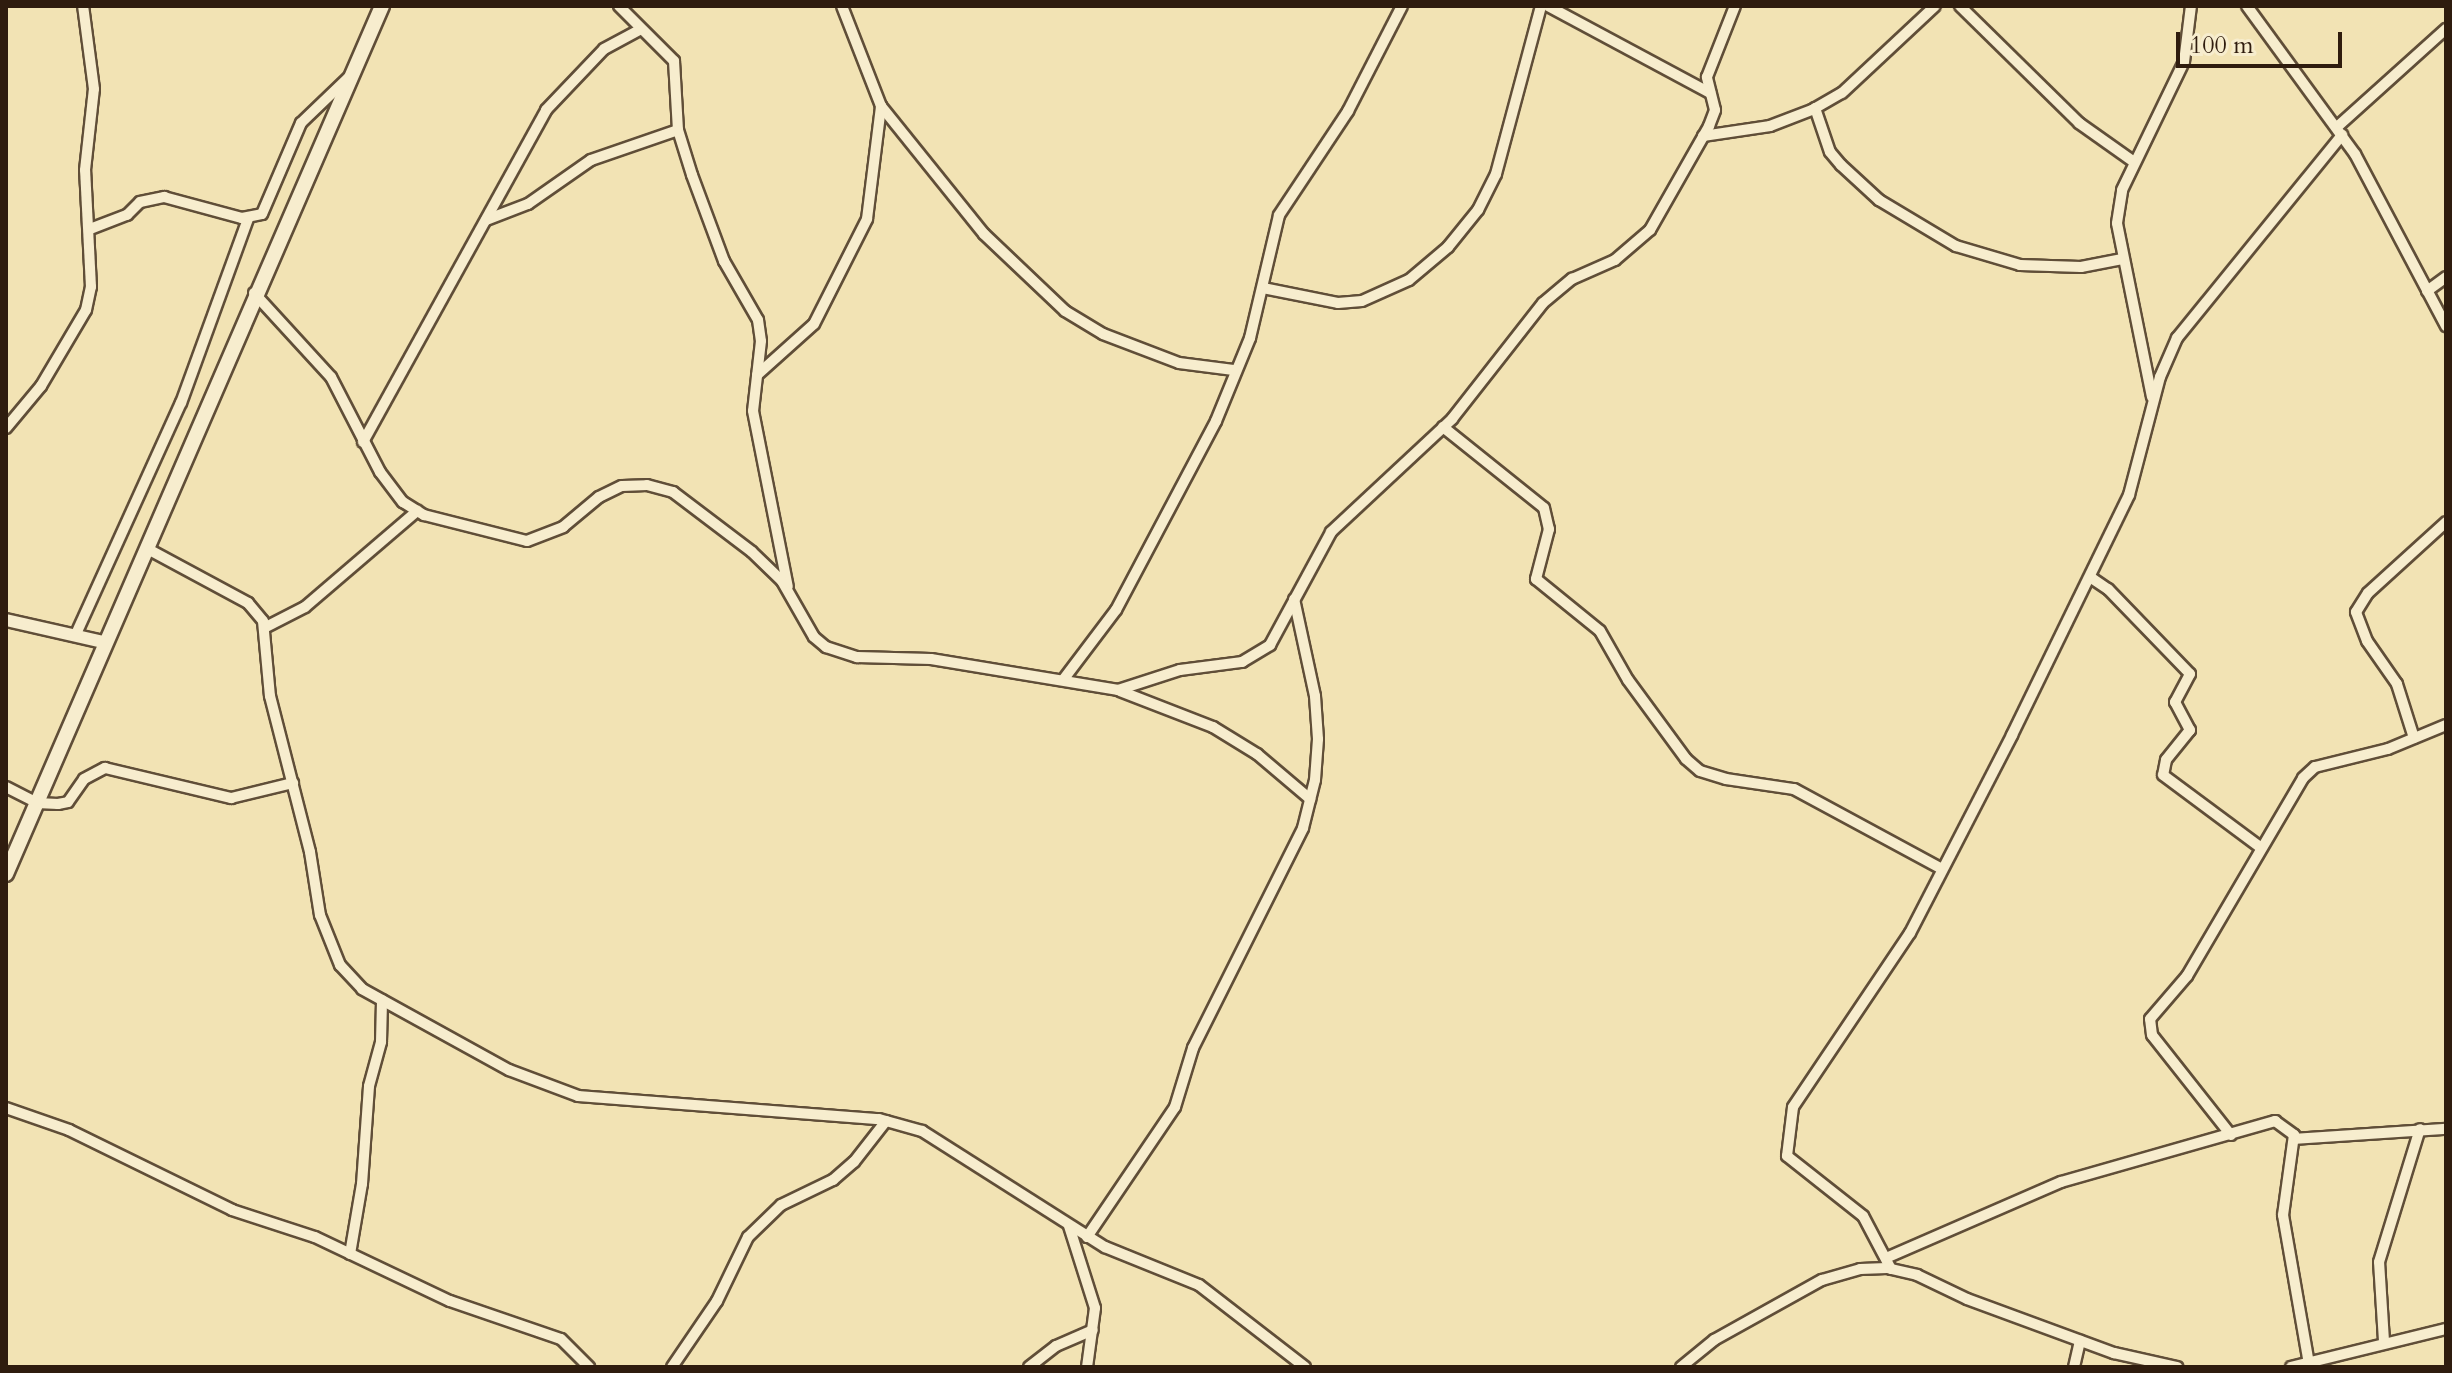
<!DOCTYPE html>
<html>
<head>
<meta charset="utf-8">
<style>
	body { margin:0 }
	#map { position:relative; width:2452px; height:1373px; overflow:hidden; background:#f2e3b4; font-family:Cardo,serif }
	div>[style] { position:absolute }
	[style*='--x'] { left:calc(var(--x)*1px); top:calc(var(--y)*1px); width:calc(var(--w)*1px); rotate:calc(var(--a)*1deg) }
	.roads { filter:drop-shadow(2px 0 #604e38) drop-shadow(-2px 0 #604e38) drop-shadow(0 2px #604e38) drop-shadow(0 -2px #604e38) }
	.minor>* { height:10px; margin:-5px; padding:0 5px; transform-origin:5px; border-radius:5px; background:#f7edce }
	.tertiary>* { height:12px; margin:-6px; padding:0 6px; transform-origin:6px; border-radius:6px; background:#f7edce }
	.secondary>* { height:14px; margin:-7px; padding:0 7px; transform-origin:7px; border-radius:7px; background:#f7edce }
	span { translate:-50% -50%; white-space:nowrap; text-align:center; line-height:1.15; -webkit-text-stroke:8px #f7edce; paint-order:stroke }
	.frame { position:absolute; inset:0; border:8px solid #2f1c0e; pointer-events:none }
	.scale { position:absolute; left:2176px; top:32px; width:166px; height:36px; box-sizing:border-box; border:4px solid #2f1c0e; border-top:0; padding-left:10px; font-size:24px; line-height:28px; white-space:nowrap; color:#2f1c0e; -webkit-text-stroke:6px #f7edce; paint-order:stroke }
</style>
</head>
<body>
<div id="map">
	<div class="roads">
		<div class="minor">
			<div style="--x:619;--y:6;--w:78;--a:45"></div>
			<div style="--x:674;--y:61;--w:69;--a:86.7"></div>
			<div style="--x:678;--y:130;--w:47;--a:72.7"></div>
			<div style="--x:692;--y:175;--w:92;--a:69.6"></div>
			<div style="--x:724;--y:261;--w:68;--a:60"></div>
			<div style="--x:758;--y:320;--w:21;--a:82"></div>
			<div style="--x:761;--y:341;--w:70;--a:96.5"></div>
			<div style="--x:753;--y:411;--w:179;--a:78.8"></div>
			<div style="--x:1548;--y:6;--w:184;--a:28.2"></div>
			<div style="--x:1960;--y:6;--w:167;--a:44.5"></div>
			<div style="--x:2079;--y:123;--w:67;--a:35.3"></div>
			<div style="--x:2247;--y:6;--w:183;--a:53.9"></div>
			<div style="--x:2355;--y:154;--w:195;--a:62.1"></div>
			<div style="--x:881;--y:106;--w:164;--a:51.2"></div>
			<div style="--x:984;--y:234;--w:112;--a:43.5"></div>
			<div style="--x:1065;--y:311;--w:44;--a:31.2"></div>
			<div style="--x:1103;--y:334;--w:81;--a:20.9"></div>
			<div style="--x:1179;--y:363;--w:55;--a:7.3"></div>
			<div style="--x:1815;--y:108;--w:46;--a:71.2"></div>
			<div style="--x:1830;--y:152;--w:17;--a:50"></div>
			<div style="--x:1841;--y:165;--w:52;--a:42.6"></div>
			<div style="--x:1879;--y:200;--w:90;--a:30.9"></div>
			<div style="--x:1956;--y:246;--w:67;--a:16.5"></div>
			<div style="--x:2020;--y:265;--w:61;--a:1.9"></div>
			<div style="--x:2081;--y:267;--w:42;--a:-11"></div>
			<div style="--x:2337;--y:127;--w:147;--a:-42"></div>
			<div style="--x:1703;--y:136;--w:68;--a:-8.5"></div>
			<div style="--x:1770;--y:126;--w:45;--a:-20.9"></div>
			<div style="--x:1812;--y:110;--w:34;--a:-30"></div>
			<div style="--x:1842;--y:93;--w:127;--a:-43.1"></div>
			<div style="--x:486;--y:220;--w:45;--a:-20.9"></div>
			<div style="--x:528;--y:204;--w:77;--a:-34.9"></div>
			<div style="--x:591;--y:160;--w:92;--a:-19"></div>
			<div style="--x:90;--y:229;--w:40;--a:-21"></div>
			<div style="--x:127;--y:215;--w:18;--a:-45"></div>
			<div style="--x:140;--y:202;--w:25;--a:-12"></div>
			<div style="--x:164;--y:197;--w:81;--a:15.1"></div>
			<div style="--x:242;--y:218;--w:20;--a:-11"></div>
			<div style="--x:262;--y:214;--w:99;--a:-66.8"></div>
			<div style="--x:301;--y:123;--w:65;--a:-43.8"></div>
			<div style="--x:1263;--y:288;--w:76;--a:11.3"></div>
			<div style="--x:1338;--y:303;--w:24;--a:-5"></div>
			<div style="--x:1362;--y:301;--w:51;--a:-24.1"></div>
			<div style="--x:1409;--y:280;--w:51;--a:-40.2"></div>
			<div style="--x:1448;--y:247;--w:48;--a:-51"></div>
			<div style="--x:1478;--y:210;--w:40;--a:-63.4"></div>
			<div style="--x:1496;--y:174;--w:174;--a:-75"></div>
			<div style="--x:2427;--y:291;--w:24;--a:-36"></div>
			<div style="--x:254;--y:293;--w:114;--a:47.5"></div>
			<div style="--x:331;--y:377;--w:107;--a:62.7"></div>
			<div style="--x:380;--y:472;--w:38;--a:53"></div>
			<div style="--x:403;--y:502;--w:25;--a:32"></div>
			<div style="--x:424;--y:515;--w:106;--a:14.2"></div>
			<div style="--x:527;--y:541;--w:39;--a:-21"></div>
			<div style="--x:563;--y:527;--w:47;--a:-39.8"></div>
			<div style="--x:599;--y:497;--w:25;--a:-26"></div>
			<div style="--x:622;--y:486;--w:25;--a:-2"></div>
			<div style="--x:647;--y:485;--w:27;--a:15"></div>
			<div style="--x:673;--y:492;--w:99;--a:37.2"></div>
			<div style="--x:752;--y:552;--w:42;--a:44"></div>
			<div style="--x:782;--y:581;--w:64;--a:60.3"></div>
			<div style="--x:814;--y:637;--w:16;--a:40"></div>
			<div style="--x:826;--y:647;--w:33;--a:18"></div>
			<div style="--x:857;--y:657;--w:74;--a:1.5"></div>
			<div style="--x:931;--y:659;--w:190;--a:9.4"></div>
			<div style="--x:1118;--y:690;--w:65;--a:-17.9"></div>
			<div style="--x:1180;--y:670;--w:63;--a:-7.4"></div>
			<div style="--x:1242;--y:662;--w:33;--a:-31"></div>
			<div style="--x:1270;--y:645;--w:128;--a:-61.6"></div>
			<div style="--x:1331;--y:532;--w:166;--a:-43"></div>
			<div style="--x:1452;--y:419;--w:147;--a:-51.9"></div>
			<div style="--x:1543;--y:303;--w:38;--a:-40"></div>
			<div style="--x:1572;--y:279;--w:47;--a:-23.8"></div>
			<div style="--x:1615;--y:260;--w:46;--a:-40.6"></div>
			<div style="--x:1650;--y:230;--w:120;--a:-60.4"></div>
			<div style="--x:1709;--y:126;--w:17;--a:-69"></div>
			<div style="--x:1715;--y:110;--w:34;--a:-104"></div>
			<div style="--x:1707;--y:77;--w:76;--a:-68.5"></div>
			<div style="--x:757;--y:375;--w:76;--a:-41.8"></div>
			<div style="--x:814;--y:324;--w:118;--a:-63.2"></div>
			<div style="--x:867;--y:219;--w:114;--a:-82.9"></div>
			<div style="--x:881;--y:106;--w:107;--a:-111.3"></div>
			<div style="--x:2152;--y:397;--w:177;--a:-101.4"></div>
			<div style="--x:2117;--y:223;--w:33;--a:-81"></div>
			<div style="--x:2122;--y:190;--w:142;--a:-64.2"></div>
			<div style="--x:2184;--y:62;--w:56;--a:-82.9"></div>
			<div style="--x:1443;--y:427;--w:129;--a:38.7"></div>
			<div style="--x:1544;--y:508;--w:22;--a:77"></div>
			<div style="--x:1549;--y:529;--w:52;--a:104.6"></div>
			<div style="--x:1536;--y:579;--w:82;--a:39.1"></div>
			<div style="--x:1600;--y:631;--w:56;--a:60.3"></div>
			<div style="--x:1628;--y:680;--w:98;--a:53.7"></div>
			<div style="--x:1686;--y:759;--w:18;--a:41"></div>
			<div style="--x:1700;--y:771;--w:27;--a:17"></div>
			<div style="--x:1726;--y:779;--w:69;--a:8.4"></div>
			<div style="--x:1794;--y:789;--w:168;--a:28.4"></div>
			<div style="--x:6;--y:428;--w:55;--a:-50.2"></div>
			<div style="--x:41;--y:386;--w:88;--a:-59.4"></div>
			<div style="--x:86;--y:310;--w:24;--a:-78"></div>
			<div style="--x:91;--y:287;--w:117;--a:-92.9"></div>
			<div style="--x:85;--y:170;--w:81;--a:-83.7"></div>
			<div style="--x:94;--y:89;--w:84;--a:-97.5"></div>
			<div style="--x:363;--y:442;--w:379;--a:-61.1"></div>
			<div style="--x:546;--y:110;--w:84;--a:-46.4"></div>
			<div style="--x:604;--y:49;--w:42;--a:-28.4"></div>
			<div style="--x:146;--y:548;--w:116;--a:28.3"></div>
			<div style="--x:248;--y:603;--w:23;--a:50"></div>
			<div style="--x:263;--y:621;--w:75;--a:84.7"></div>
			<div style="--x:270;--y:696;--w:161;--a:75.6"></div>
			<div style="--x:310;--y:852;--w:64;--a:81"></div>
			<div style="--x:320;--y:915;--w:54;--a:68.2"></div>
			<div style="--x:340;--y:965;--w:33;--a:47"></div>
			<div style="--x:362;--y:989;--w:168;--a:28.9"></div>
			<div style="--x:509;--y:1070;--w:74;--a:20.6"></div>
			<div style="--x:578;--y:1096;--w:302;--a:4.4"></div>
			<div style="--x:879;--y:1119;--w:45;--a:15.6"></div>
			<div style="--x:922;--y:1131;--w:217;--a:32.4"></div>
			<div style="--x:1105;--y:1247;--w:101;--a:22"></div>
			<div style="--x:1199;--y:1285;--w:134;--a:37.7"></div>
			<div style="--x:2090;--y:577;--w:22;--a:34"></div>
			<div style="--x:2108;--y:589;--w:118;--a:46"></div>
			<div style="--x:2190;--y:674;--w:32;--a:118"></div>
			<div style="--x:2175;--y:702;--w:32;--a:62"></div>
			<div style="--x:2190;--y:730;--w:38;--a:129"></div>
			<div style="--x:2166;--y:760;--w:15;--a:101"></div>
			<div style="--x:2163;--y:775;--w:121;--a:36.6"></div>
			<div style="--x:264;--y:628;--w:46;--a:-27.1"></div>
			<div style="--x:305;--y:607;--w:148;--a:-40.6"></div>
			<div style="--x:76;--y:634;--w:254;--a:-65.6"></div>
			<div style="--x:181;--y:403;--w:196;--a:-70"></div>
			<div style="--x:1063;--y:680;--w:88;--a:-52.9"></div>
			<div style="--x:1116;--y:610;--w:214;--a:-62.1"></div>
			<div style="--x:1216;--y:421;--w:90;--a:-67.7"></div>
			<div style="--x:1250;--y:338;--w:126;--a:-76.7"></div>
			<div style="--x:1279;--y:215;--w:125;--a:-56.4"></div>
			<div style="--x:1348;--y:111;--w:118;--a:-62.8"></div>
			<div style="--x:1120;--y:691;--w:100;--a:21.2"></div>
			<div style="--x:1213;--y:727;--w:52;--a:31.5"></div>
			<div style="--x:1257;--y:754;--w:70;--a:40.3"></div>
			<div style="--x:2414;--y:738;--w:57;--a:-107.5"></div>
			<div style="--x:2397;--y:684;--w:52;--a:-124.9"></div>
			<div style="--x:2367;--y:641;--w:31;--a:-111"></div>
			<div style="--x:2356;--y:612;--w:22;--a:-58"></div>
			<div style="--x:2368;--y:593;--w:105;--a:-42.3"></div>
			<div style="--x:6;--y:787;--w:35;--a:27"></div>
			<div style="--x:37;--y:803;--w:21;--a:3"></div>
			<div style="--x:58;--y:804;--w:10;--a:-11"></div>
			<div style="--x:68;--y:802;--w:28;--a:-55"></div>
			<div style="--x:84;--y:779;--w:24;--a:-28"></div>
			<div style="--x:105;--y:768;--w:130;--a:13.4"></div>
			<div style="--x:231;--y:798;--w:64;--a:-13.6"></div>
			<div style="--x:6;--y:1108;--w:67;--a:19.2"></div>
			<div style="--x:69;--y:1130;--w:182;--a:26.1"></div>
			<div style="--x:232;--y:1210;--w:87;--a:18"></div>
			<div style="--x:315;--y:1237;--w:149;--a:25.4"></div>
			<div style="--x:450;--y:1301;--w:117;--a:18.9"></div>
			<div style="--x:561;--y:1339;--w:40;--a:45"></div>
			<div style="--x:2231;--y:1135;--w:127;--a:-128.3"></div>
			<div style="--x:2152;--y:1035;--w:16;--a:-97"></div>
			<div style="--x:2150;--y:1019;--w:57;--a:-49.3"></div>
			<div style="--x:2187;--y:976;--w:229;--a:-59.6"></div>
			<div style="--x:2303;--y:778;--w:16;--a:-43"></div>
			<div style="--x:2315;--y:767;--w:75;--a:-13.9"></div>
			<div style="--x:2388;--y:749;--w:63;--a:-22.5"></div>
			<div style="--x:2294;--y:1139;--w:152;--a:-3.8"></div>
			<div style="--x:1069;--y:1226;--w:86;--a:72.4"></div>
			<div style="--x:1095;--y:1308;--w:60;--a:97.7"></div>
			<div style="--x:1087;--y:1237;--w:157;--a:-55.9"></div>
			<div style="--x:1175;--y:1107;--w:62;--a:-73"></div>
			<div style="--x:1193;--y:1048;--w:246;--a:-63.4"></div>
			<div style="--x:1303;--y:828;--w:49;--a:-76"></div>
			<div style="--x:1315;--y:780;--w:41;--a:-85.8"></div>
			<div style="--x:1318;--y:739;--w:43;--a:-94"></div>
			<div style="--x:1315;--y:696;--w:99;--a:-102.2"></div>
			<div style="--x:350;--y:1254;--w:71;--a:-80.3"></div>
			<div style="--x:362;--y:1184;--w:98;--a:-85.9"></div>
			<div style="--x:369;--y:1086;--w:46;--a:-74.7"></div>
			<div style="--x:381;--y:1042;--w:42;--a:-88.6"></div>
			<div style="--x:1886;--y:1258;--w:191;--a:-23.5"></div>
			<div style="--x:2061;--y:1182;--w:223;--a:-15.9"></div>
			<div style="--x:2275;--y:1121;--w:24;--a:36"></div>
			<div style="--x:2294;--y:1135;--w:81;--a:97.8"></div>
			<div style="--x:2283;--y:1215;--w:151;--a:80.1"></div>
			<div style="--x:1891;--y:1269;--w:60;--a:-117.8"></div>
			<div style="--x:1863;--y:1216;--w:97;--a:-141.7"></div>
			<div style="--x:1787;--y:1156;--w:49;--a:-83"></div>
			<div style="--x:1793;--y:1107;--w:210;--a:-56.1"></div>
			<div style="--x:1910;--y:933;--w:223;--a:-62.7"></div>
			<div style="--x:2012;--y:735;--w:267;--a:-64"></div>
			<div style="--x:2129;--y:495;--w:122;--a:-75.3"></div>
			<div style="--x:2160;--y:377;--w:43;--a:-66.4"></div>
			<div style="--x:2177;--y:338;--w:262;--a:-50.9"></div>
			<div style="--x:2384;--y:1341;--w:79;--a:-93.6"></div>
			<div style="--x:2379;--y:1262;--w:139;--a:-72.9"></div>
			<div style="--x:672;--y:1367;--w:80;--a:-55.7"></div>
			<div style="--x:717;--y:1301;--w:71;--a:-64.2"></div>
			<div style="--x:748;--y:1237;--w:46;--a:-44.1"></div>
			<div style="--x:781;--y:1205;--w:58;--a:-25.7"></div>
			<div style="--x:833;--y:1180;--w:28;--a:-41"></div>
			<div style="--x:854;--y:1162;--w:52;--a:-52"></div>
			<div style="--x:1029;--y:1367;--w:34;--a:-38"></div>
			<div style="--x:1056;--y:1346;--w:40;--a:-23.4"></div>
			<div style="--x:1681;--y:1367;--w:43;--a:-39.3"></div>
			<div style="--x:1714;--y:1340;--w:124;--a:-29.1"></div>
			<div style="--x:1822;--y:1280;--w:40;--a:-16"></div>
			<div style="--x:1860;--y:1269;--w:27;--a:-2"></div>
			<div style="--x:1887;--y:1268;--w:31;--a:13"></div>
			<div style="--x:1917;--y:1275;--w:55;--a:25.6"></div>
			<div style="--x:1967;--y:1299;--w:157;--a:20.2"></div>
			<div style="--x:2114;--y:1353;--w:65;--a:12.5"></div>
			<div style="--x:2074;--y:1367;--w:27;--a:-77"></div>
			<div style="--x:2291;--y:1367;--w:160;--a:-13.8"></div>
		</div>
		<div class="tertiary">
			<div style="--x:6;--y:620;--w:99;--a:12.8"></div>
		</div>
		<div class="secondary">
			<div style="--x:6;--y:874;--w:946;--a:-66.58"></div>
		</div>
	</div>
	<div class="frame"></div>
	<div class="scale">100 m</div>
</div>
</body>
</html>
